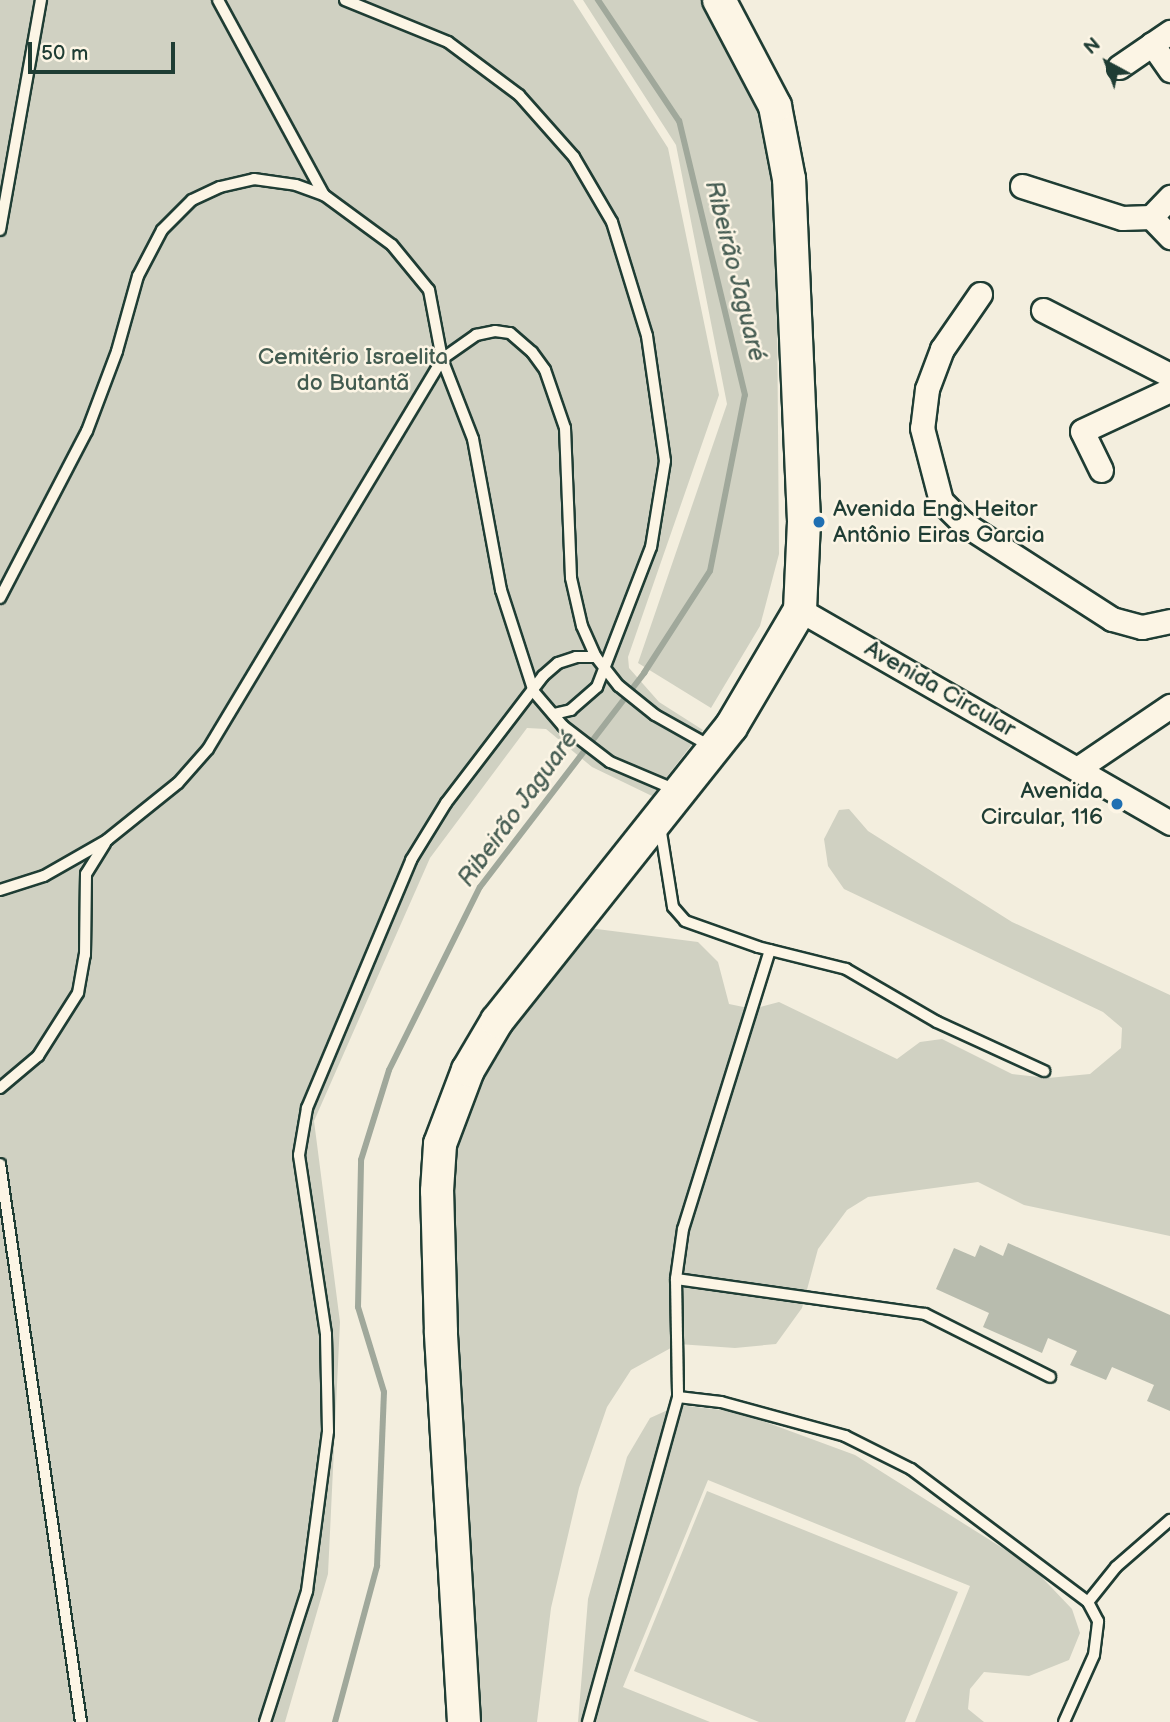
<!DOCTYPE html>
<html>
<head>
<meta charset="utf-8">
<style>
	body { margin:0 }
	#map { position:relative; width:1170px; height:1722px; overflow:hidden; background:#f3eede; font-family:"Balsamiq Sans",sans-serif }
	div>[style] { position:absolute }
	[style*='--x'] { left:calc(var(--x)*1px); top:calc(var(--y)*1px); width:calc(var(--w)*1px); rotate:calc(var(--a)*1deg) }
	.green>* { inset:0; background:#d0d1c2 }
	.stream>* { height:6px; margin:-3px; padding:0 3px; transform-origin:3px; border-radius:3px; background:#a0a89b }
	.building>* { inset:0; background:#b8bcae }
	.roads { filter:drop-shadow(2px 0 #1f3d34) drop-shadow(-2px 0 #1f3d34) drop-shadow(0 2px #1f3d34) drop-shadow(0 -2px #1f3d34) }
	.service>* { height:10px; margin:-5px; padding:0 5px; transform-origin:5px; border-radius:5px; background:#fcf5e5 }
	.minor>* { height:23px; margin:-11.5px; padding:0 11.5px; transform-origin:11.5px; border-radius:11.5px; background:#fcf5e5 }
	.secondary>* { height:32px; margin:-16px; padding:0 16px; transform-origin:16px; border-radius:16px; background:#fcf5e5 }
	.dots>* { width:19px; height:19px; translate:-50% -50%; box-sizing:border-box; border:4px solid #fcf5e5; border-radius:50% }
	span { translate:-50% -50%; white-space:nowrap; text-align:center; line-height:1.15; -webkit-text-stroke:5px #fcf5e5; paint-order:stroke }
	.park-label { font-size:23px; color:#425b50 }
	.poi-label { font-size:23px; color:#1f3d34 }
	.left { translate:0 -50%; text-align:left }
	.right { translate:-100% -50%; text-align:right }
	.street-label { font-size:23px; color:#1f3d34 }
	.water-label { font-size:24px; color:#465d53; font-style:italic }
	.north { position:absolute; left:1072px; top:28px; width:70px; height:70px; -webkit-text-stroke:5px #fcf5e5; paint-order:stroke; rotate:319deg; font-size:19px; font-weight:700; line-height:28px; text-align:center; color:#1f3d34 }
	.north::after { content:''; display:block; margin:auto; width:24px; height:32px; background:#1f3d34; clip-path:polygon(50% 0,100% 100%,50% 72%,0 100%) }
	.scale { position:absolute; left:28px; top:42px; width:147px; height:32px; box-sizing:border-box; border:4px solid #1f3d34; border-top:0; padding-left:9px; font-size:21px; line-height:24px; white-space:nowrap; color:#1f3d34; -webkit-text-stroke:5px #fcf5e5; paint-order:stroke }
</style>
</head>
<body>
<div id="map">
	<div class="green">
		<div style="clip-path:polygon(0 0,573px 0,668px 148px,719px 395px,628px 657px,629px 668px,659px 702px,703px 730px,652px 796px,592px 767px,546px 729px,527px 728px,430px 858px,314px 1121px,340px 1322px,328px 1574px,285px 1722px,0 1722px)"></div>
		<div style="clip-path:polygon(583px 0,706px 0,751px 70px,776px 179px,779px 554px,760px 626px,711px 708px,638px 663px,727px 404px,676px 145px)"></div>
		<div style="clip-path:polygon(849px 809px,868px 831px,1012px 922px,1170px 995px,1170px 1236px,1024px 1205px,978px 1182px,868px 1197px,847px 1210px,818px 1249px,802px 1308px,776px 1344px,735px 1348px,678px 1344px,631px 1370px,607px 1407px,579px 1488px,551px 1608px,537px 1722px,474px 1722px,447px 1227px,454px 1149px,479px 1086px,533px 996px,589px 928px,698px 942px,718px 962px,729px 1004px,753px 1009px,779px 1002px,897px 1059px,920px 1042px,942px 1039px,1012px 1074px,1048px 1078px,1090px 1074px,1121px 1048px,1122px 1028px,1103px 1012px,844px 889px,828px 866px,824px 839px,839px 810px)"></div>
		<div style="clip-path:polygon(679px 1405px,738px 1412px,855px 1455px,1031px 1566px,1072px 1609px,1080px 1633px,1069px 1660px,1029px 1676px,984px 1672px,970px 1689px,968px 1709px,984px 1722px,915px 1722px,970px 1586px,708px 1480px,623px 1687px,710px 1722px,578px 1722px,588px 1599px,627px 1457px,650px 1418px)"></div>
		<div style="clip-path:polygon(707px 1491px,958px 1592px,905px 1722px,759px 1722px,634px 1671px)"></div>
	</div>
	<div class="stream">
		<div style="--x:335;--y:1722;--w:162;--a:-74.9"></div>
		<div style="--x:377;--y:1566;--w:174;--a:-87.7"></div>
		<div style="--x:384;--y:1392;--w:89;--a:-107"></div>
		<div style="--x:358;--y:1307;--w:147;--a:-88.8"></div>
		<div style="--x:361;--y:1160;--w:94;--a:-72.7"></div>
		<div style="--x:389;--y:1070;--w:204;--a:-63.6"></div>
		<div style="--x:480;--y:887;--w:270;--a:-52.5"></div>
		<div style="--x:644;--y:673;--w:121;--a:-57.1"></div>
		<div style="--x:710;--y:571;--w:179;--a:-78.8"></div>
		<div style="--x:745;--y:395;--w:282;--a:-103.5"></div>
		<div style="--x:679;--y:121;--w:146;--a:-123.8"></div>
	</div>
	<div class="building">
		<div style="clip-path:polygon(1008px 1243px,1170px 1315px,1170px 1411px,1147px 1401px,1154px 1385px,1112px 1367px,1106px 1380px,1070px 1365px,1077px 1351px,1048px 1338px,1042px 1353px,983px 1327px,989px 1313px,936px 1289px,954px 1248px,975px 1257px,980px 1245px,1003px 1256px)"></div>
	</div>
	<div class="roads">
		<div class="service">
			<div style="--x:218;--y:0;--w:222;--a:61.5"></div>
			<div style="--x:345;--y:0;--w:111;--a:22.2"></div>
			<div style="--x:448;--y:42;--w:89;--a:36.7"></div>
			<div style="--x:519;--y:95;--w:83;--a:48.4"></div>
			<div style="--x:574;--y:157;--w:75;--a:59.7"></div>
			<div style="--x:612;--y:222;--w:119;--a:72.9"></div>
			<div style="--x:647;--y:336;--w:126;--a:81.8"></div>
			<div style="--x:665;--y:461;--w:87;--a:99.2"></div>
			<div style="--x:651;--y:547;--w:150;--a:111.1"></div>
			<div style="--x:597;--y:687;--w:35;--a:139"></div>
			<div style="--x:571;--y:710;--w:18;--a:167"></div>
			<div style="--x:0;--y:230;--w:234;--a:-79.9"></div>
			<div style="--x:0;--y:598;--w:188;--a:-62.5"></div>
			<div style="--x:87;--y:431;--w:85;--a:-69.4"></div>
			<div style="--x:117;--y:351;--w:78;--a:-74.4"></div>
			<div style="--x:138;--y:276;--w:52;--a:-62.4"></div>
			<div style="--x:162;--y:230;--w:42;--a:-45"></div>
			<div style="--x:192;--y:200;--w:31;--a:-25"></div>
			<div style="--x:220;--y:187;--w:35;--a:-13"></div>
			<div style="--x:254;--y:179;--w:42;--a:8.1"></div>
			<div style="--x:296;--y:185;--w:30;--a:20"></div>
			<div style="--x:324;--y:195;--w:84;--a:36.3"></div>
			<div style="--x:392;--y:245;--w:58;--a:50.6"></div>
			<div style="--x:429;--y:290;--w:70;--a:79.3"></div>
			<div style="--x:442;--y:359;--w:86;--a:68.8"></div>
			<div style="--x:473;--y:439;--w:154;--a:79.5"></div>
			<div style="--x:501;--y:590;--w:107;--a:72.1"></div>
			<div style="--x:534;--y:692;--w:45;--a:49.5"></div>
			<div style="--x:563;--y:726;--w:59;--a:37.5"></div>
			<div style="--x:610;--y:762;--w:72;--a:23"></div>
			<div style="--x:660;--y:826;--w:82;--a:80.9"></div>
			<div style="--x:673;--y:907;--w:18;--a:49"></div>
			<div style="--x:685;--y:921;--w:77;--a:19.6"></div>
			<div style="--x:758;--y:947;--w:91;--a:14"></div>
			<div style="--x:846;--y:969;--w:105;--a:30.2"></div>
			<div style="--x:937;--y:1022;--w:118;--a:24.6"></div>
			<div style="--x:0;--y:890;--w:46;--a:-17.7"></div>
			<div style="--x:44;--y:876;--w:73;--a:-29.7"></div>
			<div style="--x:107;--y:840;--w:91;--a:-38.8"></div>
			<div style="--x:178;--y:783;--w:45;--a:-48.6"></div>
			<div style="--x:208;--y:749;--w:455;--a:-59"></div>
			<div style="--x:442;--y:359;--w:42;--a:-35.2"></div>
			<div style="--x:476;--y:335;--w:19;--a:-12"></div>
			<div style="--x:495;--y:331;--w:15;--a:8"></div>
			<div style="--x:510;--y:333;--w:29;--a:41"></div>
			<div style="--x:532;--y:352;--w:22;--a:54"></div>
			<div style="--x:545;--y:370;--w:61;--a:71"></div>
			<div style="--x:565;--y:428;--w:150;--a:87.7"></div>
			<div style="--x:571;--y:578;--w:49;--a:77.1"></div>
			<div style="--x:582;--y:626;--w:34;--a:66"></div>
			<div style="--x:596;--y:657;--w:37;--a:52"></div>
			<div style="--x:619;--y:686;--w:46;--a:38.9"></div>
			<div style="--x:655;--y:715;--w:65;--a:29.3"></div>
			<div style="--x:770;--y:950;--w:292;--a:107.3"></div>
			<div style="--x:683;--y:1229;--w:50;--a:98"></div>
			<div style="--x:676;--y:1279;--w:251;--a:8"></div>
			<div style="--x:925;--y:1314;--w:140;--a:26.7"></div>
			<div style="--x:0;--y:1088;--w:50;--a:-40.1"></div>
			<div style="--x:38;--y:1056;--w:75;--a:-57.6"></div>
			<div style="--x:78;--y:993;--w:39;--a:-80"></div>
			<div style="--x:85;--y:955;--w:81;--a:-89.3"></div>
			<div style="--x:86;--y:874;--w:36;--a:-58"></div>
			<div style="--x:0;--y:1164;--w:564;--a:81.74"></div>
			<div style="--x:676;--y:1279;--w:118;--a:89"></div>
			<div style="--x:265;--y:1722;--w:138;--a:-72.2"></div>
			<div style="--x:307;--y:1591;--w:161;--a:-82.5"></div>
			<div style="--x:328;--y:1431;--w:97;--a:-91.2"></div>
			<div style="--x:326;--y:1334;--w:181;--a:-98.6"></div>
			<div style="--x:299;--y:1155;--w:48;--a:-80.3"></div>
			<div style="--x:307;--y:1108;--w:269;--a:-67.2"></div>
			<div style="--x:411;--y:860;--w:67;--a:-58.4"></div>
			<div style="--x:446;--y:803;--w:160;--a:-52.6"></div>
			<div style="--x:543;--y:676;--w:20;--a:-41"></div>
			<div style="--x:558;--y:663;--w:19;--a:-18"></div>
			<div style="--x:576;--y:657;--w:20;--a:0"></div>
			<div style="--x:588;--y:1722;--w:337;--a:-74.5"></div>
			<div style="--x:678;--y:1397;--w:43;--a:6.6"></div>
			<div style="--x:721;--y:1402;--w:129;--a:15.3"></div>
			<div style="--x:845;--y:1436;--w:74;--a:26.6"></div>
			<div style="--x:911;--y:1469;--w:221;--a:36.9"></div>
			<div style="--x:1088;--y:1602;--w:45;--a:-51.3"></div>
			<div style="--x:1116;--y:1567;--w:72;--a:-41"></div>
			<div style="--x:1064;--y:1722;--w:73;--a:-65.9"></div>
			<div style="--x:1094;--y:1655;--w:34;--a:-83"></div>
			<div style="--x:1098;--y:1621;--w:21;--a:-118"></div>
		</div>
		<div class="minor">
			<div style="--x:1152;--y:44;--w:32;--a:55"></div>
			<div style="--x:1119;--y:67;--w:62;--a:-34.5"></div>
			<div style="--x:1022;--y:186;--w:105;--a:17.7"></div>
			<div style="--x:1122;--y:218;--w:29;--a:-2"></div>
			<div style="--x:1151;--y:217;--w:28;--a:-46"></div>
			<div style="--x:1151;--y:217;--w:28;--a:46"></div>
			<div style="--x:980;--y:294;--w:67;--a:124.6"></div>
			<div style="--x:942;--y:349;--w:43;--a:110.6"></div>
			<div style="--x:927;--y:389;--w:39;--a:97"></div>
			<div style="--x:922;--y:428;--w:75;--a:75.4"></div>
			<div style="--x:941;--y:501;--w:31;--a:45"></div>
			<div style="--x:963;--y:523;--w:177;--a:32.8"></div>
			<div style="--x:1112;--y:619;--w:31;--a:15"></div>
			<div style="--x:1142;--y:627;--w:29;--a:-12"></div>
			<div style="--x:1043;--y:310;--w:143;--a:27.1"></div>
			<div style="--x:1101;--y:470;--w:43;--a:-116"></div>
			<div style="--x:1082;--y:431;--w:97;--a:-25"></div>
			<div style="--x:800;--y:610;--w:427;--a:29.9"></div>
			<div style="--x:1080;--y:767;--w:109;--a:-34.1"></div>
		</div>
		<div class="secondary">
			<div style="--x:464;--y:1722;--w:391;--a:-93.4"></div>
			<div style="--x:441;--y:1332;--w:141;--a:-91.6"></div>
			<div style="--x:437;--y:1191;--w:47;--a:-86.3"></div>
			<div style="--x:440;--y:1144;--w:79;--a:-69.3"></div>
			<div style="--x:468;--y:1070;--w:57;--a:-59.4"></div>
			<div style="--x:497;--y:1021;--w:376;--a:-51.5"></div>
			<div style="--x:731;--y:727;--w:136;--a:-59.5"></div>
			<div style="--x:800;--y:610;--w:89;--a:-87.4"></div>
			<div style="--x:804;--y:521;--w:342;--a:-92.5"></div>
			<div style="--x:789;--y:179;--w:74;--a:-100.9"></div>
			<div style="--x:775;--y:106;--w:120;--a:-117.8"></div>
		</div>
	</div>
	<div class="dots">
		<div style="left:819px;top:522px;background:#1f6fb2"></div>
		<div style="left:1117px;top:804px;background:#1f6fb2"></div>
	</div>
	<div class="park-label">
		<span style="left:353px;top:370px">Cemitério Israelita<br>do Butantã</span>
	</div>
	<div class="poi-label">
		<span class="left" style="left:833px;top:522px">Avenida Eng. Heitor<br>Antônio Eiras Garcia</span>
		<span class="right" style="left:1103px;top:804px">Avenida<br>Circular, 116</span>
	</div>
	<div class="street-label">
		<span style="left:940px;top:689px;rotate:30deg">Avenida Circular</span>
	</div>
	<div class="water-label">
		<span style="left:735px;top:271px;rotate:76deg">Ribeirão Jaguaré</span>
		<span style="left:518px;top:809px;rotate:-54deg">Ribeirão Jaguaré</span>
	</div>
	<div class="north">N</div>
	<div class="scale">50 m</div>
</div>
</body>
</html>
